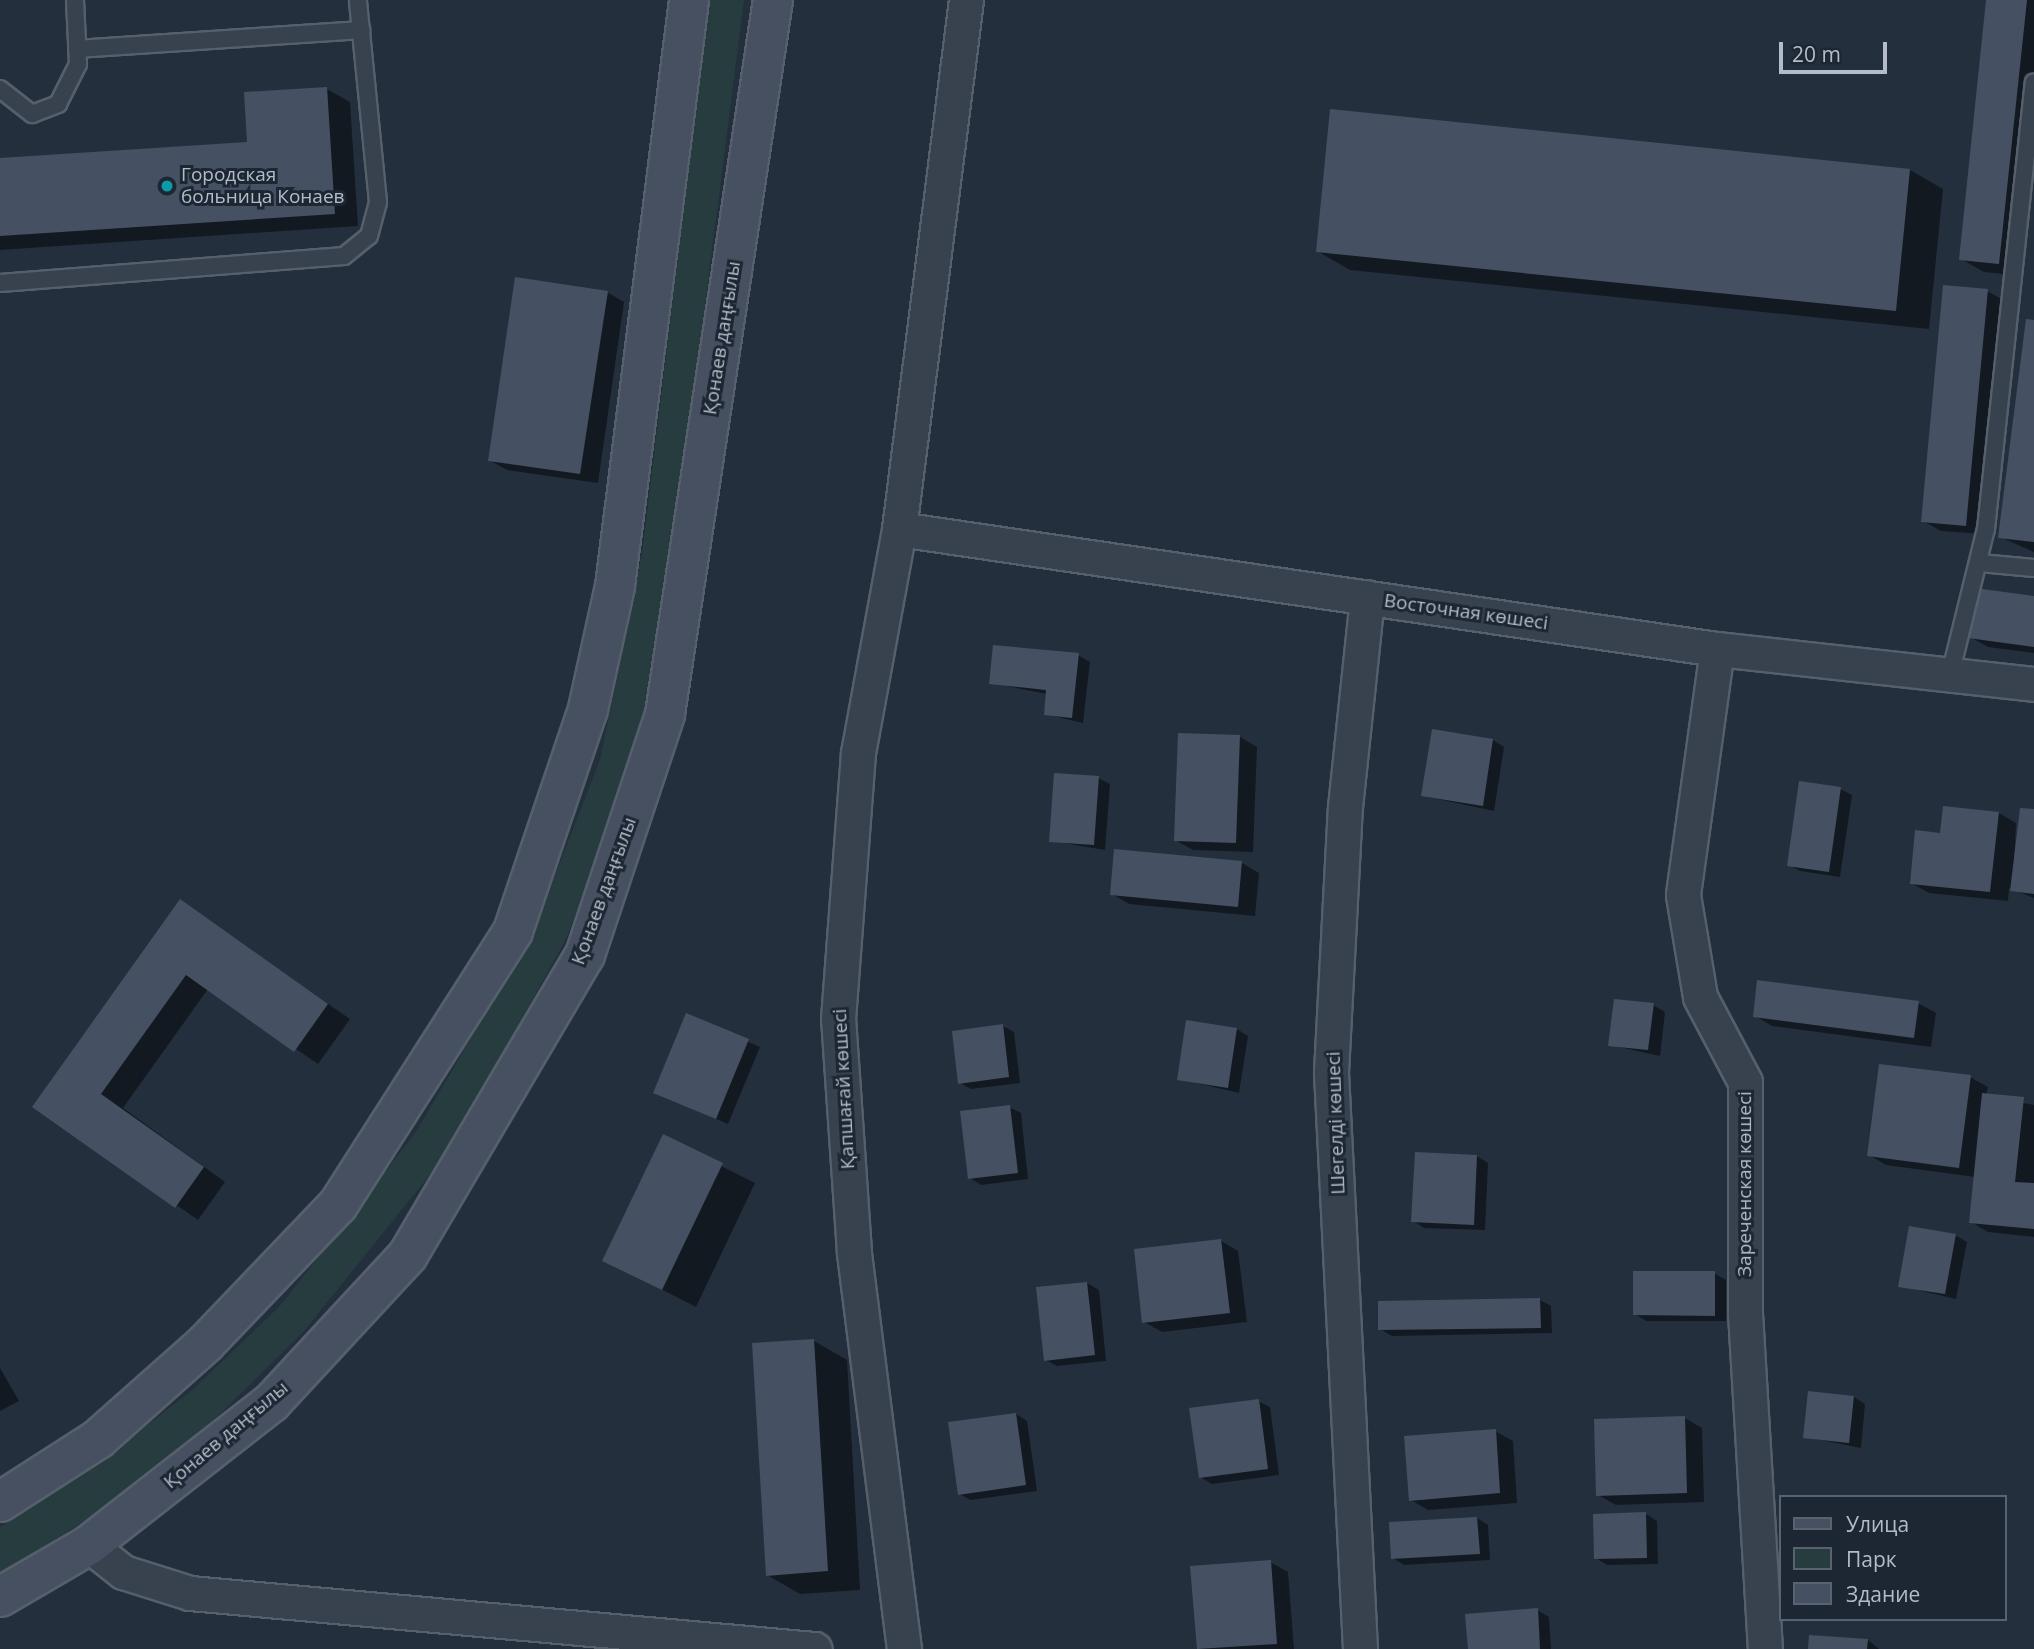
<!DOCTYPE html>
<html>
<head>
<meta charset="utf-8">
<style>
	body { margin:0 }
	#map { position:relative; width:2034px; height:1649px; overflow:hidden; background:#242f3e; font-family:"Open Sans",sans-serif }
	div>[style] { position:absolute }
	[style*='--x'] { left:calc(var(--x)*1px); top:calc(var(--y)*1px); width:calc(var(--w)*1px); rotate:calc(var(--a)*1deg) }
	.green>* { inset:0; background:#263c3f }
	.shadow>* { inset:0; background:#0007 }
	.building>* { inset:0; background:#455162 }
	.roads { filter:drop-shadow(2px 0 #565f6c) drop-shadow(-2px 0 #565f6c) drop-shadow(0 2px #565f6c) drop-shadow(0 -2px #565f6c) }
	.lane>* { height:16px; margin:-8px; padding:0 8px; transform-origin:8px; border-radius:8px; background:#38414e }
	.street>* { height:33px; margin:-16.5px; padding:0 16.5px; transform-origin:16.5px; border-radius:16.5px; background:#38414e }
	.secondary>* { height:38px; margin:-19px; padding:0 19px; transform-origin:19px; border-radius:19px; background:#465061 }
	.dots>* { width:19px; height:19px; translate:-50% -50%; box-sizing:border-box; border:4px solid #1d2633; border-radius:50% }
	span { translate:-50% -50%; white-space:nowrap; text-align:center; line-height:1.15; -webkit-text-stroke:6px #1d2633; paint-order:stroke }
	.poi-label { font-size:19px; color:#b4bcc9 }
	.left { translate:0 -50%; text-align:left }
	.street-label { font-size:19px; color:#b4bcc9 }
	.legend { position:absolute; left:1779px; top:1495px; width:228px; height:126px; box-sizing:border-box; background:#1d2633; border:2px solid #59626f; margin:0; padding:9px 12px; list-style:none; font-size:21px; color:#b4bcc9 }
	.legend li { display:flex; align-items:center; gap:14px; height:35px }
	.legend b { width:35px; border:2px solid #59626f }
	.scale { position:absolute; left:1779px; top:42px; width:108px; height:32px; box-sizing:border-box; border:4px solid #b4bcc9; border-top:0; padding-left:9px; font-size:21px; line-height:24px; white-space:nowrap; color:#b4bcc9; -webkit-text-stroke:5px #1d2633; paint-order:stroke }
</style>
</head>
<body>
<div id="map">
	<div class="green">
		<div style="clip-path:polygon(709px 0,744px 0,673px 556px,632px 775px,565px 941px,449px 1151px,304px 1331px,217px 1417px,110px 1505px,0 1574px,0 1527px,84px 1474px,191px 1391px,280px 1306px,416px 1132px,532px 934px,600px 760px,642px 553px)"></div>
	</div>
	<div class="shadow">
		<div style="clip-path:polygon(1988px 0,2034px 0,2034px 161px,2022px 276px,1984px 272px,1961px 259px)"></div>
		<div style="clip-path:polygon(327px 89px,350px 102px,358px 226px,0 250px,0 160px,249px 143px)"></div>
		<div style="clip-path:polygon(1332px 111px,1910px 170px,1943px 189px,1929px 329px,1350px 270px,1317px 251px)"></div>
		<div style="clip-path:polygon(1987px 291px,2005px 301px,1984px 534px,1941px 531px,1923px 521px)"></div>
		<div style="clip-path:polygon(607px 292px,624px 302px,598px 483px,507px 470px,489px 460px)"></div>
		<div style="clip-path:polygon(2034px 322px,2034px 552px,2000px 537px)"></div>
		<div style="clip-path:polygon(2034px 598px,2034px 653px,1988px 647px,1970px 637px)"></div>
		<div style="clip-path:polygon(1078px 655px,1090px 662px,1083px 723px,1045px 714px,1047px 694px,991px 683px)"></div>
		<div style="clip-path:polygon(1240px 737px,1257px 747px,1253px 852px,1193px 850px,1175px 840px)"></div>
		<div style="clip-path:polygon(1493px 740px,1504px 747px,1494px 811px,1423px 796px)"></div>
		<div style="clip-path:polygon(1098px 778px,1110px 784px,1105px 850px,1051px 841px)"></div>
		<div style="clip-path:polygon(1840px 789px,1852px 795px,1840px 877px,1800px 871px,1789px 865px)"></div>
		<div style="clip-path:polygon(2034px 811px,2034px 898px,2009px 888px,2008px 901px,1929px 893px,1911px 883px,1942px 834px,1999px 813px,2016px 823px,2013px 887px)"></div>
		<div style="clip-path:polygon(1116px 851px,1242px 863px,1259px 873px,1255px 916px,1129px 904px,1112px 894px)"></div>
		<div style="clip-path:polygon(180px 902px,350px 1019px,318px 1064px,208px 989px,123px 1108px,225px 1182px,198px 1220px,34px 1106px)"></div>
		<div style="clip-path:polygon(1918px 1003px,1936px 1013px,1931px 1047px,1772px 1026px,1755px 1016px)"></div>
		<div style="clip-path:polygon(1653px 1005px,1665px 1012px,1660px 1056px,1610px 1045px)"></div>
		<div style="clip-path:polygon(687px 1016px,760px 1047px,728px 1124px,655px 1092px)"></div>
		<div style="clip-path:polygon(1003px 1026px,1014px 1032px,1020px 1083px,971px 1089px,960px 1083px)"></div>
		<div style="clip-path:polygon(1237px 1029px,1248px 1036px,1239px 1093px,1179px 1079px)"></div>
		<div style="clip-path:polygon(1970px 1077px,1988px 1087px,1986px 1096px,2034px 1105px,2034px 1237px,1988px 1232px,1971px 1222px,1975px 1177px,1886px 1165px,1869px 1155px)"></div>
		<div style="clip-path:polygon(1009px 1107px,1021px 1113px,1028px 1179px,981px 1185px,970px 1178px)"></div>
		<div style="clip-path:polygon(663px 1137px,755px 1183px,696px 1307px,604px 1260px)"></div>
		<div style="clip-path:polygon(1477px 1156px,1488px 1163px,1485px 1230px,1424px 1228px,1413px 1221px)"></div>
		<div style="clip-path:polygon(1955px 1235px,1967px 1242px,1956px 1299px,1900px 1286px)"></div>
		<div style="clip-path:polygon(1221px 1241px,1238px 1251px,1247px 1322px,1162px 1332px,1144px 1322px)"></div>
		<div style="clip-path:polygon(1714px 1273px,1726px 1280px,1726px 1321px,1646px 1321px,1635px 1314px)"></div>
		<div style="clip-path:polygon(1087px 1283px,1099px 1290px,1106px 1361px,1057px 1366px,1046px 1360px)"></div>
		<div style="clip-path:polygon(1540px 1300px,1551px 1306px,1552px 1333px,1392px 1336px,1380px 1329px)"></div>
		<div style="clip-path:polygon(814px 1341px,847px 1360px,860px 1590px,800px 1594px,767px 1575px)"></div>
		<div style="clip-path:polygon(0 1368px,19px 1401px,0 1411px)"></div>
		<div style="clip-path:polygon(1854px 1397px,1865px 1404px,1861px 1448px,1805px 1437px)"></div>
		<div style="clip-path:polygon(1258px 1401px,1270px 1407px,1279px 1475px,1212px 1484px,1200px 1477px)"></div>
		<div style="clip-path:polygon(1016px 1414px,1027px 1421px,1037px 1491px,971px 1500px,959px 1494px)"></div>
		<div style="clip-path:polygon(1685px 1418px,1702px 1428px,1704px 1502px,1616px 1505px,1598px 1495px)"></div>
		<div style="clip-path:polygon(1495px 1431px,1513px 1441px,1517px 1503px,1428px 1510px,1411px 1500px)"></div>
		<div style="clip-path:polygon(1646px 1514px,1657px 1521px,1658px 1564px,1607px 1565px,1596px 1558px)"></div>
		<div style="clip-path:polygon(1477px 1518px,1488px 1525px,1490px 1560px,1404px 1565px,1393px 1558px)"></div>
		<div style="clip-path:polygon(1270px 1562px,1288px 1572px,1294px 1649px,1199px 1649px)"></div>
		<div style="clip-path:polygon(1537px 1610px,1549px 1617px,1551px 1649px,1469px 1649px)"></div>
		<div style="clip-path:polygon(1868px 1640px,1879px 1649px,1809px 1649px)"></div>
	</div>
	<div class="building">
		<div style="clip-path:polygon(1986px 0,2027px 0,1999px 264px,1959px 260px)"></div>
		<div style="clip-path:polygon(327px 87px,335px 214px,0 236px,0 158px,247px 142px,244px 92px)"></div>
		<div style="clip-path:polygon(1330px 109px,1910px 169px,1896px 311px,1316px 252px)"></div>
		<div style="clip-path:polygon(515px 277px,608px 291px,580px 474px,488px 461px)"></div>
		<div style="clip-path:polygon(1943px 285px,1988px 289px,1966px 526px,1921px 522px)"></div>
		<div style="clip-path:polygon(2026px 319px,2034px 320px,2034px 542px,1998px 538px)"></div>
		<div style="clip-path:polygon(1975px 588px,2034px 596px,2034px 647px,1968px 638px)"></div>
		<div style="clip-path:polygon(993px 645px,1079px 653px,1072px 718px,1044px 715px,1046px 690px,989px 684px)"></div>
		<div style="clip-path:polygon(1432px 729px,1493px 739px,1483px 806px,1421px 796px)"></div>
		<div style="clip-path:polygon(1178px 733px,1240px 735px,1236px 843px,1174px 841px)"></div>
		<div style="clip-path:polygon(1054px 773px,1099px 776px,1094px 845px,1049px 842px)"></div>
		<div style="clip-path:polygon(1799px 781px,1841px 787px,1829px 872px,1787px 866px)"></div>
		<div style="clip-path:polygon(1943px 806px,1999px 812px,1990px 892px,1910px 884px,1915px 830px,1940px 833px)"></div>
		<div style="clip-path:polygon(2020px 808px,2034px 809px,2034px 894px,2010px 891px)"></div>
		<div style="clip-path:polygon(1114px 849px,1242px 861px,1238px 907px,1110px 895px)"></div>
		<div style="clip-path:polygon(180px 899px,328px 1004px,294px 1052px,186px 975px,101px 1094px,204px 1167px,175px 1208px,32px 1107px)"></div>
		<div style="clip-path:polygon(1757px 980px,1919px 1001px,1914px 1038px,1753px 1017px)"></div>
		<div style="clip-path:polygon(1614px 999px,1654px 1003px,1648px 1050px,1608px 1046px)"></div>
		<div style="clip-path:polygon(686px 1013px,749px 1039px,716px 1119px,653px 1093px)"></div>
		<div style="clip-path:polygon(1186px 1020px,1237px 1028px,1228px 1088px,1177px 1080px)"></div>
		<div style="clip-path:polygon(1003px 1024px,1009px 1077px,958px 1084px,952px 1031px)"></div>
		<div style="clip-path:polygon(1879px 1064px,1971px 1075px,1959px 1168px,1867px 1156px)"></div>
		<div style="clip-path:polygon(1982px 1093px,2024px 1097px,2015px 1182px,2034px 1183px,2034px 1229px,1969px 1223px)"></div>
		<div style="clip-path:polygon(1010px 1105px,1018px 1173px,968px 1179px,960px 1111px)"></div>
		<div style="clip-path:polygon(663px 1134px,723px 1163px,662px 1290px,602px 1261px)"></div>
		<div style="clip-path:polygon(1415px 1152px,1477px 1155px,1474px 1225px,1411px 1222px)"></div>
		<div style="clip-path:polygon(1909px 1226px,1956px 1234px,1945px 1294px,1898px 1287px)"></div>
		<div style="clip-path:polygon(1221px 1239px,1230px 1313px,1142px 1323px,1134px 1249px)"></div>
		<div style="clip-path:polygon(1633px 1271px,1715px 1271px,1715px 1316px,1633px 1315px)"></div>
		<div style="clip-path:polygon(1087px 1282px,1095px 1355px,1044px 1361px,1036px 1287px)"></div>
		<div style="clip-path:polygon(1540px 1298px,1541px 1328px,1378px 1330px,1378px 1301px)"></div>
		<div style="clip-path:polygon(814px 1339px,828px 1571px,766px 1576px,752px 1343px)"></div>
		<div style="clip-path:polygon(1808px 1391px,1854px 1396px,1849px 1443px,1803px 1438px)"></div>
		<div style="clip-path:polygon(1259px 1399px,1268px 1469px,1199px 1478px,1189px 1408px)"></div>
		<div style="clip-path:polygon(1016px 1413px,1026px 1485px,958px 1495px,948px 1422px)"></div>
		<div style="clip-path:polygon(1685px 1416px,1687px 1493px,1596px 1496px,1594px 1419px)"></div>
		<div style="clip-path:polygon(1496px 1429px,1500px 1493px,1409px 1501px,1404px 1436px)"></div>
		<div style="clip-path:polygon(1646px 1512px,1647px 1558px,1594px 1559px,1593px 1514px)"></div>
		<div style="clip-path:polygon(1477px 1517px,1480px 1554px,1391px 1559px,1389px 1522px)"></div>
		<div style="clip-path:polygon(1271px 1560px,1277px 1644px,1197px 1649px,1190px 1566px)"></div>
		<div style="clip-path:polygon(1538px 1608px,1540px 1649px,1468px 1649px,1465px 1614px)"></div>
		<div style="clip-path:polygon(1809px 1635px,1868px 1639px,1867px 1649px,1808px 1649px)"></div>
	</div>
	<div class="roads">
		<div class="lane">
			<div style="--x:77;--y:49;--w:285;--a:-3.8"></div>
			<div style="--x:0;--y:89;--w:41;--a:38"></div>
			<div style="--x:32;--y:114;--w:28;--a:-21"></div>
			<div style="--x:58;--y:104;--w:45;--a:-63.4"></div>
			<div style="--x:78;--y:64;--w:64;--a:-92.7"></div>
			<div style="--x:0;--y:283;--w:345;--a:-4.5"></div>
			<div style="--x:344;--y:256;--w:32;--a:-39"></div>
			<div style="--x:369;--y:236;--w:35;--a:-75"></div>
			<div style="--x:378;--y:202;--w:203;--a:-95.7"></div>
			<div style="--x:1980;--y:563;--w:54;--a:5.3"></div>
			<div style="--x:1951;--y:671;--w:146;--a:-76.2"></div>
			<div style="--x:1986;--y:529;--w:449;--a:-83.9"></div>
		</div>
		<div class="street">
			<div style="--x:899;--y:529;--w:827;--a:8.35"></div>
			<div style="--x:1717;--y:649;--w:319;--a:6.3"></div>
			<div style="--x:1717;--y:649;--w:248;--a:97.9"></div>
			<div style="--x:1683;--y:895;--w:103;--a:80.5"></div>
			<div style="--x:1700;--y:997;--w:96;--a:62.1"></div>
			<div style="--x:1745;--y:1082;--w:231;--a:90"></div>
			<div style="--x:1745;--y:1313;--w:337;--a:86.6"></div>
			<div style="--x:89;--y:1545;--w:43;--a:38.5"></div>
			<div style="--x:123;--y:1572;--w:70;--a:17.4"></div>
			<div style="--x:190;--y:1593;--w:627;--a:5.13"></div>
			<div style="--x:904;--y:1649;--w:400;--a:-97.2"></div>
			<div style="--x:854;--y:1252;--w:234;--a:-93.9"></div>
			<div style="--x:838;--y:1019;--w:267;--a:-85.7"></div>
			<div style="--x:858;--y:753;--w:228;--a:-79.6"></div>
			<div style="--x:899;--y:529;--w:533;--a:-82.78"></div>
			<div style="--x:1360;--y:1649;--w:578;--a:-92.88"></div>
			<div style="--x:1331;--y:1072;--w:265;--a:-87"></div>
			<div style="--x:1345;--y:807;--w:211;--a:-84"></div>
		</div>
		<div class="secondary">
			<div style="--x:0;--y:1502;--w:117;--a:-32.7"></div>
			<div style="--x:98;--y:1439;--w:144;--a:-41.6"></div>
			<div style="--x:206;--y:1343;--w:191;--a:-46.3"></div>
			<div style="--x:338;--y:1205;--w:325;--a:-57.4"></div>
			<div style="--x:513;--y:931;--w:234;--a:-71.3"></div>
			<div style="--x:588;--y:709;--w:126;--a:-77.6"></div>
			<div style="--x:615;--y:586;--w:591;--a:-82.8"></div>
			<div style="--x:0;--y:1597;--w:103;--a:-30.3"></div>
			<div style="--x:89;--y:1545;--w:232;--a:-38"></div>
			<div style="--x:272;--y:1402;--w:200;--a:-47.2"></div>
			<div style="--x:408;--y:1255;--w:348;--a:-59.5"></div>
			<div style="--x:585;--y:955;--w:254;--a:-71.6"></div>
			<div style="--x:665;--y:714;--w:722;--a:-81.4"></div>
		</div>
	</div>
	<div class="dots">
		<div style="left:167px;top:186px;background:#0f9aa8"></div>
	</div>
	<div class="poi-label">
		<span class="left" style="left:181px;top:186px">Городская<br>больница Конаев</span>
	</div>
	<div class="street-label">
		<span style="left:722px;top:338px;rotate:-81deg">Қонаев даңғылы</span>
		<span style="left:1466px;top:612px;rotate:8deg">Восточная көшесі</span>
		<span style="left:604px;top:891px;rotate:-70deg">Қонаев даңғылы</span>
		<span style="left:844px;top:1089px;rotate:-93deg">Қапшағай көшесі</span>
		<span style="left:1336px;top:1123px;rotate:-92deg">Шегелді көшесі</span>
		<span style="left:1745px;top:1184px;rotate:-90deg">Зареченская көшесі</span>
		<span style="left:226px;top:1435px;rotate:-40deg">Қонаев даңғылы</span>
	</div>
	<ul class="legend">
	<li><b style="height:9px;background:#465061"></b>Улица</li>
	<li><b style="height:19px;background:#263c3f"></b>Парк</li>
	<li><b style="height:19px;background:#455162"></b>Здание</li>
	</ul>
	<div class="scale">20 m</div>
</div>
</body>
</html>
